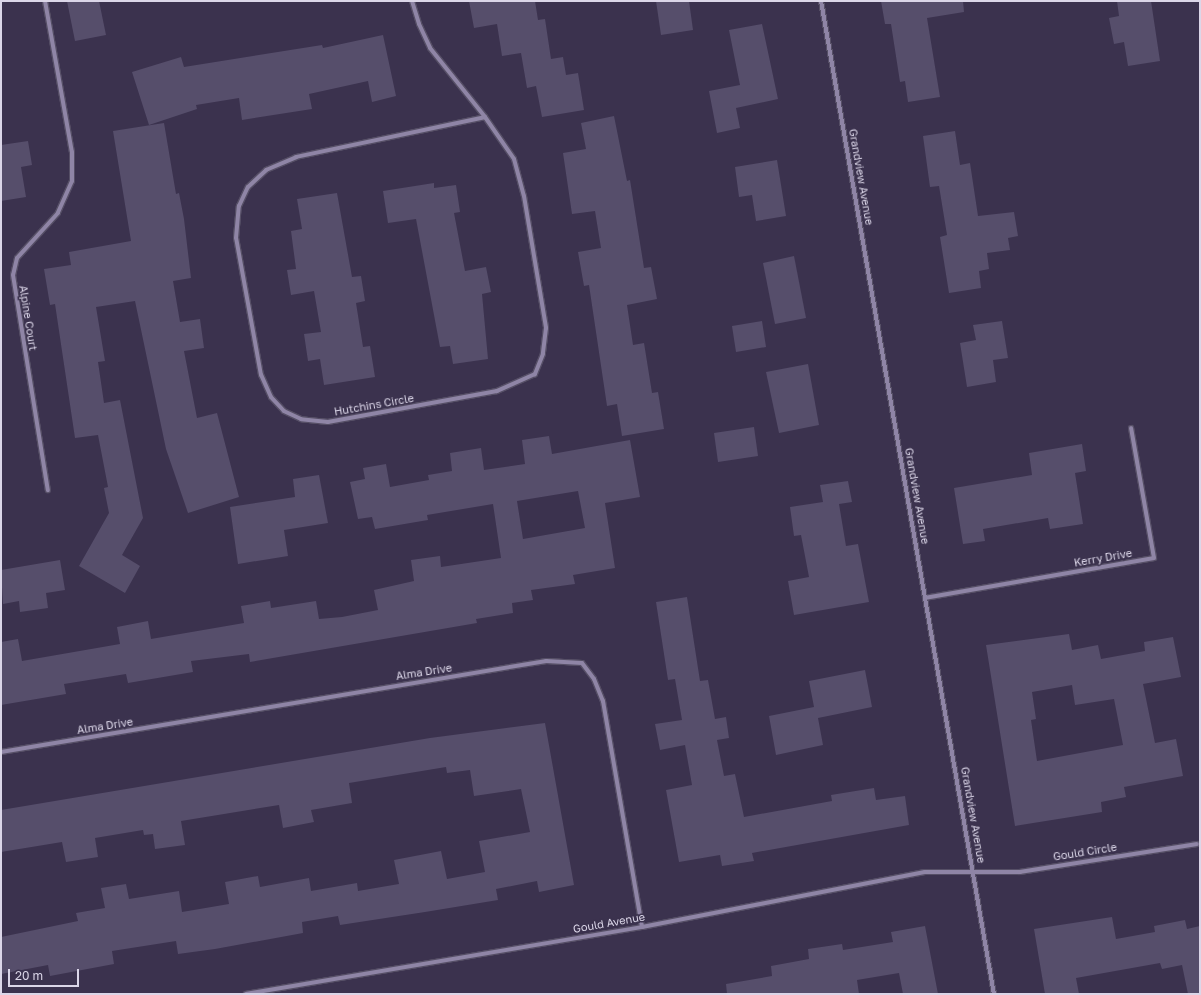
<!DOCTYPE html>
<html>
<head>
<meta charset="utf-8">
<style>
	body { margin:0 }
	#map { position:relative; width:1201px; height:995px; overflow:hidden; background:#3b324e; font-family:"Golos Text",sans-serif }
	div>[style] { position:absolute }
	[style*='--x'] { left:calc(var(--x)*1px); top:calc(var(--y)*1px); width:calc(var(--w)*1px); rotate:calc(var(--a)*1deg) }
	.building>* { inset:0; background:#564e6b }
	.roads { filter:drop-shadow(1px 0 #564f66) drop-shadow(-1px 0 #564f66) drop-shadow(0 1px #564f66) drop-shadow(0 -1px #564f66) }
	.minor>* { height:4px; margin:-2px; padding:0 2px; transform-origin:2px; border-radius:2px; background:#8f85a6 }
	span { translate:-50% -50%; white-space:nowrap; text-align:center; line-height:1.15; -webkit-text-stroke:3px #3b324e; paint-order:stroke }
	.street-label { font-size:11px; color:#dbd6e8 }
	.frame { position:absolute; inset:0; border:2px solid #dbd6e8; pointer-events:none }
	.scale { position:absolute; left:8px; top:969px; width:71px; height:18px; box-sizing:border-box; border:2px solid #dbd6e8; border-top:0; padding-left:5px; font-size:12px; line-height:14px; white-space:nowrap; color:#dbd6e8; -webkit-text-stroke:3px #3b324e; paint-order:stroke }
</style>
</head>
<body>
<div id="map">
	<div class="building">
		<div style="clip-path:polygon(67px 1px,99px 1px,106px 35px,75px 41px)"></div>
		<div style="clip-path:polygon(469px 1px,535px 1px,538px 20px,545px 19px,551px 59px,563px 57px,566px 75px,578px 73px,584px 110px,542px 117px,536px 86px,527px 88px,521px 53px,502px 56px,497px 24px,474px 28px)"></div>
		<div style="clip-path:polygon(656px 1px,689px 1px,693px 30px,661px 35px)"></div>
		<div style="clip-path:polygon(881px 1px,963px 1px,964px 12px,927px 18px,940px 97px,908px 102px,905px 81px,900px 82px,891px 24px,885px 24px)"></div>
		<div style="clip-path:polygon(1117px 1px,1151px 1px,1160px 61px,1128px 66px,1124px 42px,1114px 44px,1109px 18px,1119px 16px)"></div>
		<div style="clip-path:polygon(762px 24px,778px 99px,736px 108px,740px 128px,717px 133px,709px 91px,740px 85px,729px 30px)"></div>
		<div style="clip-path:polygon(383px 35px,396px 96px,372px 102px,368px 81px,309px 94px,312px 109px,242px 120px,239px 98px,196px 105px,197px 109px,149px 125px,132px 72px,181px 57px,184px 67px,322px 45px,323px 48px)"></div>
		<div style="clip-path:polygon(614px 116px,627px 181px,630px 180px,644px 268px,651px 267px,657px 299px,627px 305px,633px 345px,644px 343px,652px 393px,658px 392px,664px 429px,622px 436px,617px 404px,607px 406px,589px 285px,584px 286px,578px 252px,601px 248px,595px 211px,572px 214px,563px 153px,586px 149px,581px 123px)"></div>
		<div style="clip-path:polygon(164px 123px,176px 194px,179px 193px,184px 219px,191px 278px,173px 281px,180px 322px,200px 319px,204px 348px,184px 351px,197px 418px,217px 413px,239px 497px,188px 513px,166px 449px,135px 301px,96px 307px,105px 361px,98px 362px,104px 403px,120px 400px,143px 518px,122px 555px,140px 566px,125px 593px,79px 566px,109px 513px,104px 488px,108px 487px,98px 435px,75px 438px,55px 304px,50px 305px,44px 269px,71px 265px,69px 252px,131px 241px,113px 131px)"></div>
		<div style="clip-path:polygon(955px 131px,960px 165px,970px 163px,978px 216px,1014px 212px,1018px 236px,1008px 238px,1010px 250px,987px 253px,989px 269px,979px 271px,981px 288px,949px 293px,940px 237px,947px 235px,939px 186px,930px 187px,923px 136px)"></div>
		<div style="clip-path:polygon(28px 141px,32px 165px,21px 167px,26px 197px,1px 201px,1px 145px)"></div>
		<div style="clip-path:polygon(777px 160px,786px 216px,756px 221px,752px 195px,739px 197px,735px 167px)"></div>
		<div style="clip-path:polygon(434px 183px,434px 188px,456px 185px,460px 212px,454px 213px,465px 271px,486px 267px,491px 292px,482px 294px,488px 359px,453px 364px,450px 346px,440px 347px,416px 219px,388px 223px,383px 191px)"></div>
		<div style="clip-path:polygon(337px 193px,352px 277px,361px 276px,365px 301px,356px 303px,363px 347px,370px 346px,375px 377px,324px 385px,320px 359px,308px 361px,304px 334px,321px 332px,314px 291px,291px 295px,287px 270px,296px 269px,291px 231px,302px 229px,297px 199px)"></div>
		<div style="clip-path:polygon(794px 256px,806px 318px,775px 324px,763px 263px)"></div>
		<div style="clip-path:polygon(762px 321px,766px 347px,736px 352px,732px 326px)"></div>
		<div style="clip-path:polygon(1002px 321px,1008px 358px,993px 360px,996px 382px,967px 387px,960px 343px,976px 340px,973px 325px)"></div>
		<div style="clip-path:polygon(808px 364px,819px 425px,779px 433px,766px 372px)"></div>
		<div style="clip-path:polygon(754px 427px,758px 456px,718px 462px,714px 433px)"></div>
		<div style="clip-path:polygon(evenodd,549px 436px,552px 454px,630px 440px,640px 497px,605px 503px,615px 568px,573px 575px,575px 584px,531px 590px,533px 600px,512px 603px,513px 613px,476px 619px,477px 623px,250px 662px,249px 654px,191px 661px,193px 672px,128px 683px,126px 674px,64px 684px,66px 694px,1px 705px,1px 642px,18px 639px,22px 661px,120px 644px,117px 627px,148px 621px,151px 639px,244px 623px,241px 606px,270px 601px,271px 608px,316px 601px,319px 619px,342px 617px,378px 610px,374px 590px,414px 581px,411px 560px,440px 556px,441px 567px,501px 558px,493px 504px,427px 515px,428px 520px,375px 529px,372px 517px,358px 519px,350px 482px,365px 479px,363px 468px,386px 464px,390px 487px,429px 480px,428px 475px,452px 471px,450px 453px,481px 448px,484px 470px,525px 464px,522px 440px,549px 436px,578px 491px,585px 528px,523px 539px,517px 501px,578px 491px)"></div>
		<div style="clip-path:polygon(1082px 444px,1086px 471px,1075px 473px,1083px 524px,1050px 529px,1048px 518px,983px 529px,985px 541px,963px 544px,954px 488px,1032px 475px,1029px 453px)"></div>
		<div style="clip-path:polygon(319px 475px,328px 523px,284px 530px,288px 556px,238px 564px,230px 507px,295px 497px,293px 479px)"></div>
		<div style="clip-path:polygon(848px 481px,852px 502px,839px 504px,846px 546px,858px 544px,869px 602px,794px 615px,788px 581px,809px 577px,801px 535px,794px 536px,790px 507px,823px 502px,820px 485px)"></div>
		<div style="clip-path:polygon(60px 560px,65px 590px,46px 593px,48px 608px,20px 612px,19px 601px,3px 604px,1px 570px)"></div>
		<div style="clip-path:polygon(687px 597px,700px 681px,708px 680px,715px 719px,726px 717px,729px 738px,717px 740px,724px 776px,735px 774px,744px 817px,832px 801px,831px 795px,874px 788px,876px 800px,905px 796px,909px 825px,752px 853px,754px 861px,722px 866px,720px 855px,679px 862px,666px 790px,692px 785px,685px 745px,660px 750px,655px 724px,682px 720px,675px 679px,668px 680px,656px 602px)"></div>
		<div style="clip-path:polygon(evenodd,1069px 634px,1072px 650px,1098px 645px,1101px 659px,1145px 651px,1144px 642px,1173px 637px,1181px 677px,1143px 684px,1155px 743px,1176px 739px,1183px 776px,1124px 787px,1126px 797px,1101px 802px,1102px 812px,1015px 826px,986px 645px,1069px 634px,1072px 685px,1075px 705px,1114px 699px,1123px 745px,1037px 761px,1031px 720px,1036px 719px,1032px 692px,1072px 685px)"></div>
		<div style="clip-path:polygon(865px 670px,872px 707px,818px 718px,823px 745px,776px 755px,769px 716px,814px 707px,809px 681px)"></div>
		<div style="clip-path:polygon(545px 723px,574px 885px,539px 892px,537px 881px,496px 889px,498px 900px,425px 912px,340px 925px,338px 916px,302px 922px,303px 933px,215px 949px,178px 954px,176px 941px,112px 951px,114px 964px,50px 976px,48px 965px,1px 974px,1px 937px,78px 921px,76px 913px,105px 908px,101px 888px,126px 884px,129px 899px,179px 891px,182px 912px,229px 904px,225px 882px,258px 876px,260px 887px,309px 878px,311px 891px,357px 883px,358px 891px,399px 884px,394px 860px,441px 851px,447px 879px,485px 872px,479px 841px,530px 832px,521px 789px,474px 796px,470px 770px,447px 773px,446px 767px,349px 783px,352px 803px,311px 810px,314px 822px,283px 828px,279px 805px,224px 814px,181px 821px,185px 845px,155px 849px,153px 834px,144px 835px,143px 830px,95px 838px,98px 857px,66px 862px,62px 842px,1px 852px,1px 810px,430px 738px)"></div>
		<div style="clip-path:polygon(1112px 917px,1116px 939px,1155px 932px,1154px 926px,1185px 920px,1187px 929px,1200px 926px,1200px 994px,1188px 994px,1182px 965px,1162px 969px,1160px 963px,1076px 978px,1079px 994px,1045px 994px,1034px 929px)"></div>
		<div style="clip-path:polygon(925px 926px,938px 994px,903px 994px,899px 973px,857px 980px,859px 994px,727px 994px,726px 984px,772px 976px,771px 966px,809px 959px,808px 949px,842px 944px,843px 950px,893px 942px,891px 932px)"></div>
	</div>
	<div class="roads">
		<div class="minor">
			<div style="--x:45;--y:1;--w:153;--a:79.9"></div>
			<div style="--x:72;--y:152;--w:29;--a:90"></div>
			<div style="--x:72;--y:181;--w:35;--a:114"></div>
			<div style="--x:58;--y:213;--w:61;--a:132.3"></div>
			<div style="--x:17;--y:258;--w:17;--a:103"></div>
			<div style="--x:13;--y:275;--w:218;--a:80.8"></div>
			<div style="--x:412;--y:1;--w:24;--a:73"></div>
			<div style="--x:419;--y:24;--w:26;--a:65"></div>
			<div style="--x:430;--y:48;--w:88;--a:51.4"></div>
			<div style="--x:821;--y:1;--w:1008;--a:80.12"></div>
			<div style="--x:485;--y:117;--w:51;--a:55.4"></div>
			<div style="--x:514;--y:159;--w:38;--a:75"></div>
			<div style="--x:524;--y:196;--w:134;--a:80.5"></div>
			<div style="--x:546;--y:328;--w:26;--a:97"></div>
			<div style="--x:543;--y:354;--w:22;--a:112"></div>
			<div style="--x:535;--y:374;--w:42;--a:155.9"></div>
			<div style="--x:497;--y:391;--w:172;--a:169.6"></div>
			<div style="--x:328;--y:422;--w:27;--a:-174"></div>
			<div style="--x:301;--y:419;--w:19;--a:-155"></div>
			<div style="--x:284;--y:411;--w:19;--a:-133"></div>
			<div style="--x:271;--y:397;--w:24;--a:-114"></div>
			<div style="--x:261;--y:375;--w:139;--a:-100.3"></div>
			<div style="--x:236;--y:238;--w:32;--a:-85"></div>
			<div style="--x:239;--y:206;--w:21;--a:-65"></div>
			<div style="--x:248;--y:187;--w:25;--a:-43"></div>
			<div style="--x:266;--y:170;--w:33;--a:-23"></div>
			<div style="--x:296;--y:157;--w:193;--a:-11.9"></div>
			<div style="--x:925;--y:598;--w:232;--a:-9.9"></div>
			<div style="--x:1154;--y:558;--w:132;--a:-100"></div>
			<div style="--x:1;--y:752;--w:553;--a:-9.48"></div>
			<div style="--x:546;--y:661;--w:36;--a:3"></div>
			<div style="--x:582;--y:663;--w:20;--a:53"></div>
			<div style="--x:594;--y:679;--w:24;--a:68"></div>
			<div style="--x:603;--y:701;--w:229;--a:80.2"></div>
			<div style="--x:246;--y:994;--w:402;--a:-9.6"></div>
			<div style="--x:642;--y:927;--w:288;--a:-11"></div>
			<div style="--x:925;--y:872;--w:95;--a:0"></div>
			<div style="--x:1020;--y:872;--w:179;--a:-9"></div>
		</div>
	</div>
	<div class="street-label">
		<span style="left:861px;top:177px;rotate:80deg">Grandview Avenue</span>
		<span style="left:28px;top:318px;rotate:81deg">Alpine Court</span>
		<span style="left:374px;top:405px;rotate:-10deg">Hutchins Circle</span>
		<span style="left:917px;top:496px;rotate:80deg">Grandview Avenue</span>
		<span style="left:1103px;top:558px;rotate:-10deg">Kerry Drive</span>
		<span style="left:424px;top:672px;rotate:-9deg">Alma Drive</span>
		<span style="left:105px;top:726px;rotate:-9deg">Alma Drive</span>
		<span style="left:973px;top:815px;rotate:80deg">Grandview Avenue</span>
		<span style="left:1085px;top:852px;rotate:-9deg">Gould Circle</span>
		<span style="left:609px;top:923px;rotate:-10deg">Gould Avenue</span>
	</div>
	<div class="frame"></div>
	<div class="scale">20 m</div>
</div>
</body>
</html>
